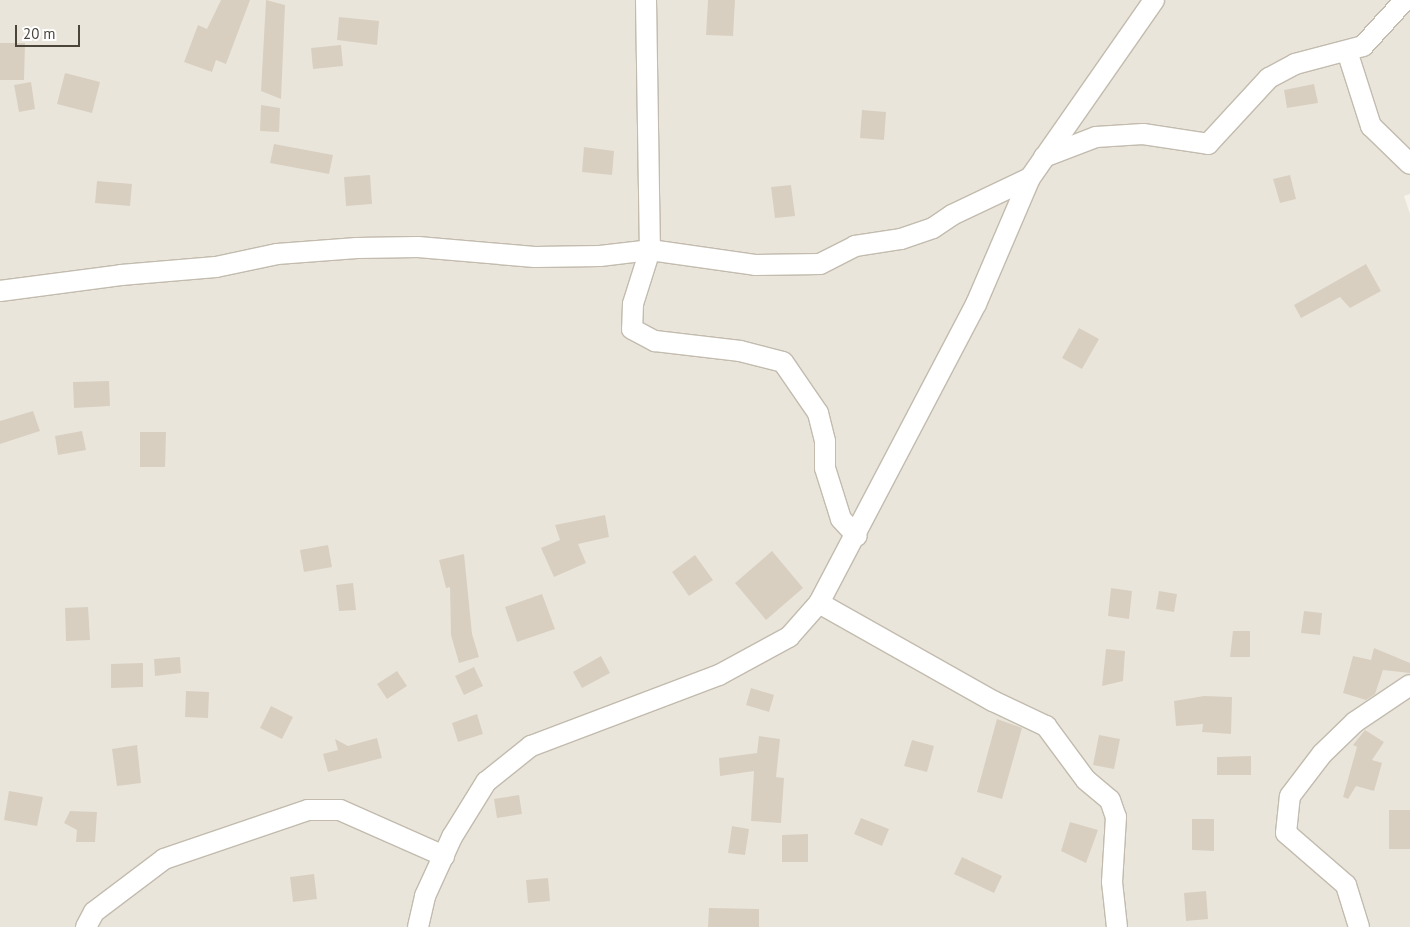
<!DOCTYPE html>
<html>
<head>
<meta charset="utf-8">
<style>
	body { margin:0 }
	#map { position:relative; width:1410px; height:927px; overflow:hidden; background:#f6f3ec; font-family:"PT Sans",sans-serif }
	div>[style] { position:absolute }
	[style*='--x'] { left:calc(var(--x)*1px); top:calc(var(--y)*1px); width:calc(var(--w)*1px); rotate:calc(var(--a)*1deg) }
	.residential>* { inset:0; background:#eae5da }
	.building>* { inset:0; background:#d8cfc1 }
	.roads { filter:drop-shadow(1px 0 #c2bbae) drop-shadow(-1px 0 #c2bbae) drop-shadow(0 1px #c2bbae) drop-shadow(0 -1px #c2bbae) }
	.street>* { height:20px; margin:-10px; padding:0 10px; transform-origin:10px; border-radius:10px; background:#fff }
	span { translate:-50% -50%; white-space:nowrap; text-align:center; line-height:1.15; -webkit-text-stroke:4.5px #fff; paint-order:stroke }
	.scale { position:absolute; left:15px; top:25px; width:65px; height:22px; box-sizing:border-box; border:2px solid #4b4439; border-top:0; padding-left:6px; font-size:15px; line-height:18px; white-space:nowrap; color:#4b4439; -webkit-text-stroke:4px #fff; paint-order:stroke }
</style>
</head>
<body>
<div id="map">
	<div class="residential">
		<div style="clip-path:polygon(0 0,1410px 0,1410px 194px,1404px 196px,1410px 214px,1410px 927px,0 927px)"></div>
	</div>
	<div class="building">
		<div style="clip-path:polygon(221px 0,250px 0,226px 64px,216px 60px,212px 72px,184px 62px,198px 25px,207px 29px)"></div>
		<div style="clip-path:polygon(266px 0,285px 5px,281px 99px,261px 91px)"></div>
		<div style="clip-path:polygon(708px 0,735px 0,733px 36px,706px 35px)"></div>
		<div style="clip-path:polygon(339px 17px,379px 21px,377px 45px,337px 40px)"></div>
		<div style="clip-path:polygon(0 43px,25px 43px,24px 80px,0 80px)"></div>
		<div style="clip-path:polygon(341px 45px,343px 66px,313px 69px,311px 48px)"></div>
		<div style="clip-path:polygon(65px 73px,100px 82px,92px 113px,57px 104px)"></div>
		<div style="clip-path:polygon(31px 82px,35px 109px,19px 112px,14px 85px)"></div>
		<div style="clip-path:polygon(1314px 84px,1318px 103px,1287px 108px,1284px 90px)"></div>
		<div style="clip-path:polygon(261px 105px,280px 108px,279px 132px,260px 131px)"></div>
		<div style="clip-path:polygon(862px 110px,886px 112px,884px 140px,860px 138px)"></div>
		<div style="clip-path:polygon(274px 144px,333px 155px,329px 174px,270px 163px)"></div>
		<div style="clip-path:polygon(584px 147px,614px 151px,612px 175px,582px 172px)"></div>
		<div style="clip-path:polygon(370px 175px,372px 204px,346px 206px,344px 177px)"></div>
		<div style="clip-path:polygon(1290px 175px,1296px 199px,1280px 203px,1273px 179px)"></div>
		<div style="clip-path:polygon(97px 181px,132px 184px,130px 206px,95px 203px)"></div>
		<div style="clip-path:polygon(791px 185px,795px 216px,775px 218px,771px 187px)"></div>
		<div style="clip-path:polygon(1366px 264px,1381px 291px,1350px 308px,1340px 297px,1301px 318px,1294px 305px)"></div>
		<div style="clip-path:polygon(1079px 328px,1099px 339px,1082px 369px,1062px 358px)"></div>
		<div style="clip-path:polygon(109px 381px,110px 406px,74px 408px,73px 382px)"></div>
		<div style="clip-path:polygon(33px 411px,40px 431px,0 444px,0 421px)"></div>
		<div style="clip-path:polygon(82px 431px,86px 450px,58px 455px,55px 436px)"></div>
		<div style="clip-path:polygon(140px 432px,166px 432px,165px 467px,140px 467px)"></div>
		<div style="clip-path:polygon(605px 515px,609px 537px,578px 544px,586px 563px,554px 577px,541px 548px,560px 540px,555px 525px)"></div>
		<div style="clip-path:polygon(328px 545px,332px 567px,304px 572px,300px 550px)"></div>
		<div style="clip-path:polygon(772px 551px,803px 588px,766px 620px,735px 583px)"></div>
		<div style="clip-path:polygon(464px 554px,472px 634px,479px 657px,459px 663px,451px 635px,450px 587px,446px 588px,439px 560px)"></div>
		<div style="clip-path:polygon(695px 555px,713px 580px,689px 596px,672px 572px)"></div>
		<div style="clip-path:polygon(353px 583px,356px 610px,339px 611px,336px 585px)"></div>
		<div style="clip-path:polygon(1111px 588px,1132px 591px,1129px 619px,1108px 616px)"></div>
		<div style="clip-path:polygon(1159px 591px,1177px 594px,1174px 612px,1156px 609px)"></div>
		<div style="clip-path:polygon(542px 594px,555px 629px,517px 642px,505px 607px)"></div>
		<div style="clip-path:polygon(88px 607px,90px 640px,66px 641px,65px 608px)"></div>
		<div style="clip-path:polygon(1304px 611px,1322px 613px,1320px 635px,1301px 633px)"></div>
		<div style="clip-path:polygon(1233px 631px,1250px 631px,1250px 657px,1230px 657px)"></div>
		<div style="clip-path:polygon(1374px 648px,1410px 663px,1410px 673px,1383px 670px,1375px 694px,1366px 700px,1343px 693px,1353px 656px,1371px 660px)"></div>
		<div style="clip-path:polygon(1106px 649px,1125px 651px,1123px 681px,1102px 686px)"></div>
		<div style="clip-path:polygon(601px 656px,610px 673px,582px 688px,573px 672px)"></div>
		<div style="clip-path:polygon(180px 657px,181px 673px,155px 676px,154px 659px)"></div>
		<div style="clip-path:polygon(143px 663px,143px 687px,111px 688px,111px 664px)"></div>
		<div style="clip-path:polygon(474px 667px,483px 686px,464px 695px,455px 676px)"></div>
		<div style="clip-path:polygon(397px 671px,407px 686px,387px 699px,377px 684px)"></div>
		<div style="clip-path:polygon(751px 688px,774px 695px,769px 712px,746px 705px)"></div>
		<div style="clip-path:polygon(186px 691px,209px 692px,208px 718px,185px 717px)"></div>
		<div style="clip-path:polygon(1204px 696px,1232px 697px,1231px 734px,1202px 732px,1203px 724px,1176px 726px,1174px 701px)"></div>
		<div style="clip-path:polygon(271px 706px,293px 717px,282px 739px,260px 728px)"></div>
		<div style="clip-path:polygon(477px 714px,483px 734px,458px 742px,452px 723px)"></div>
		<div style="clip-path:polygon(997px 719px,1022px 728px,1002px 799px,977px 792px)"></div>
		<div style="clip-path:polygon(1365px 730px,1384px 742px,1372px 760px,1382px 763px,1374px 791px,1356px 786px,1348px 799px,1343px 797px,1357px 747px,1353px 745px)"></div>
		<div style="clip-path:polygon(1099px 735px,1120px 739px,1114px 769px,1093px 765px)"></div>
		<div style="clip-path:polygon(759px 736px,780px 739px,776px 777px,784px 778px,781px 823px,751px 821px,754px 771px,720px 776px,719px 758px,757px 753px)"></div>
		<div style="clip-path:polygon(377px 738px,382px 758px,328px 772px,323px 754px,338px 750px,335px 739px,348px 746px)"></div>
		<div style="clip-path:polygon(912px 740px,934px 746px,927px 772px,904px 766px)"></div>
		<div style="clip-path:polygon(137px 745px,141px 783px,117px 786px,112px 749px)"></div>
		<div style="clip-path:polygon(1251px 756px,1251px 775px,1217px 775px,1217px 757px)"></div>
		<div style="clip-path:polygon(9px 791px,43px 797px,37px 826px,4px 820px)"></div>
		<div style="clip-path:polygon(519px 795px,522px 814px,497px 818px,494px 799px)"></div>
		<div style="clip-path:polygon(1389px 810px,1410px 810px,1410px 849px,1389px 849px)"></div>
		<div style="clip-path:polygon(70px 811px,97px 812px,95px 842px,76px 842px,77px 830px,64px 823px)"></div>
		<div style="clip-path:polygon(861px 818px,889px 829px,882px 846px,854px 834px)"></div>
		<div style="clip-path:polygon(1192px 819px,1214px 819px,1214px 851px,1192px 850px)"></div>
		<div style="clip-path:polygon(1070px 822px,1098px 830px,1086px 863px,1061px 851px)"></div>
		<div style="clip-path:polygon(732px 826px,749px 829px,745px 855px,728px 853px)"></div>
		<div style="clip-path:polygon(808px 834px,808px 862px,782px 862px,782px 835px)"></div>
		<div style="clip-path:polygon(962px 857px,1002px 876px,994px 893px,954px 874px)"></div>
		<div style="clip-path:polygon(314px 874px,317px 899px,293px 902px,290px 877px)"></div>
		<div style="clip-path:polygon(548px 878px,550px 901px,528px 903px,526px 880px)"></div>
		<div style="clip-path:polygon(1206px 891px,1208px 919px,1186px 921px,1184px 893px)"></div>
		<div style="clip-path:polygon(709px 908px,759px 909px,759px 927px,708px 927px)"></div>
	</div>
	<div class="roads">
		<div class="street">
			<div style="--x:646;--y:0;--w:250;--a:89.1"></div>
			<div style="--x:650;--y:250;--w:57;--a:107.5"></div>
			<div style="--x:633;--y:304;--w:25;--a:92"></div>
			<div style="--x:632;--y:329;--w:26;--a:28"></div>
			<div style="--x:655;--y:341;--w:86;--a:6.7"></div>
			<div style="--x:740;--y:351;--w:44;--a:14.3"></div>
			<div style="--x:783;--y:362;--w:62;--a:55.5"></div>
			<div style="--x:818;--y:413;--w:29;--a:76"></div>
			<div style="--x:825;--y:441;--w:27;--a:90"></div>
			<div style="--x:825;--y:468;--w:53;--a:72.6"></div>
			<div style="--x:841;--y:519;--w:23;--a:47"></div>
			<div style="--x:1347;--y:51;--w:79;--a:72.3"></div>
			<div style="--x:1371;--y:126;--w:54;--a:44.3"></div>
			<div style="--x:1044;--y:157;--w:56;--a:-21"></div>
			<div style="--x:1096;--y:137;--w:47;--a:-3.7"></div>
			<div style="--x:1143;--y:134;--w:66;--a:8.7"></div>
			<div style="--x:1208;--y:144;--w:90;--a:-47.3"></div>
			<div style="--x:1269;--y:78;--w:30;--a:-28"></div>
			<div style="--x:1295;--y:64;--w:70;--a:-14.8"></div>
			<div style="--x:1363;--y:46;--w:62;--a:-47.6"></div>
			<div style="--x:0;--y:291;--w:122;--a:-7.5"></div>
			<div style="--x:121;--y:275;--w:95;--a:-4.8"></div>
			<div style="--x:216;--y:267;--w:62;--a:-12"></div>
			<div style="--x:277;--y:254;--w:80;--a:-4.3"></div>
			<div style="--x:357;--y:248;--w:61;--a:-0.9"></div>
			<div style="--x:418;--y:247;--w:117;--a:4.9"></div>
			<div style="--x:535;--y:257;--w:65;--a:-0.9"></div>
			<div style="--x:600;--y:256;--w:50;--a:-6.8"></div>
			<div style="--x:650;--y:250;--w:106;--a:8.1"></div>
			<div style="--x:755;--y:265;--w:65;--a:-0.9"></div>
			<div style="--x:820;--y:264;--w:39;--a:-27"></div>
			<div style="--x:855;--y:246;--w:47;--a:-8.7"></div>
			<div style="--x:901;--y:239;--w:34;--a:-19"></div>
			<div style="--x:933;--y:228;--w:23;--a:-34"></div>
			<div style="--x:952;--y:215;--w:86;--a:-25.4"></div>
			<div style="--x:819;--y:603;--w:200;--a:29.4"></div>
			<div style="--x:993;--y:701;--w:59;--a:25.3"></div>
			<div style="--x:1046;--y:726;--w:67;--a:53.5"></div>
			<div style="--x:1086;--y:780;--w:31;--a:40"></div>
			<div style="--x:1110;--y:800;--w:18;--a:71"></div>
			<div style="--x:1116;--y:817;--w:65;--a:93.5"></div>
			<div style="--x:1112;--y:882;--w:45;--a:83.7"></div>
			<div style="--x:86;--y:927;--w:17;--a:-62"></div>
			<div style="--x:94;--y:912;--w:88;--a:-37.1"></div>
			<div style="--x:164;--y:859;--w:152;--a:-18.8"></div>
			<div style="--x:308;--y:810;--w:32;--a:0"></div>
			<div style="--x:340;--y:810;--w:114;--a:23.9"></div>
			<div style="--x:418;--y:927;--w:32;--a:-77"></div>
			<div style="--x:425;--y:896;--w:65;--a:-65.4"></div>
			<div style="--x:452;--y:837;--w:65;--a:-58.3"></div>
			<div style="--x:486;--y:782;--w:58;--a:-38.7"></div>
			<div style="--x:531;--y:746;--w:201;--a:-20.7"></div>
			<div style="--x:719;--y:675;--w:80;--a:-28.5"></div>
			<div style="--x:789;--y:637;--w:45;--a:-48.6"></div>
			<div style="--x:819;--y:603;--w:338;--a:-62.3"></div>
			<div style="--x:976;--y:304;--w:137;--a:-66.8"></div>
			<div style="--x:1030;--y:178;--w:217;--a:-55.1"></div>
			<div style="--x:1359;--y:927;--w:44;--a:-107.2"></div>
			<div style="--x:1346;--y:885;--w:79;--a:-139.1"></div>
			<div style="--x:1286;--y:833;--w:37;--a:-84"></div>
			<div style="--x:1290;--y:796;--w:53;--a:-52.7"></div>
			<div style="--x:1322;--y:754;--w:46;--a:-44.1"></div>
			<div style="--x:1355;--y:722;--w:66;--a:-33.9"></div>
		</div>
	</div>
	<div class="scale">20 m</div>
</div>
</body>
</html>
